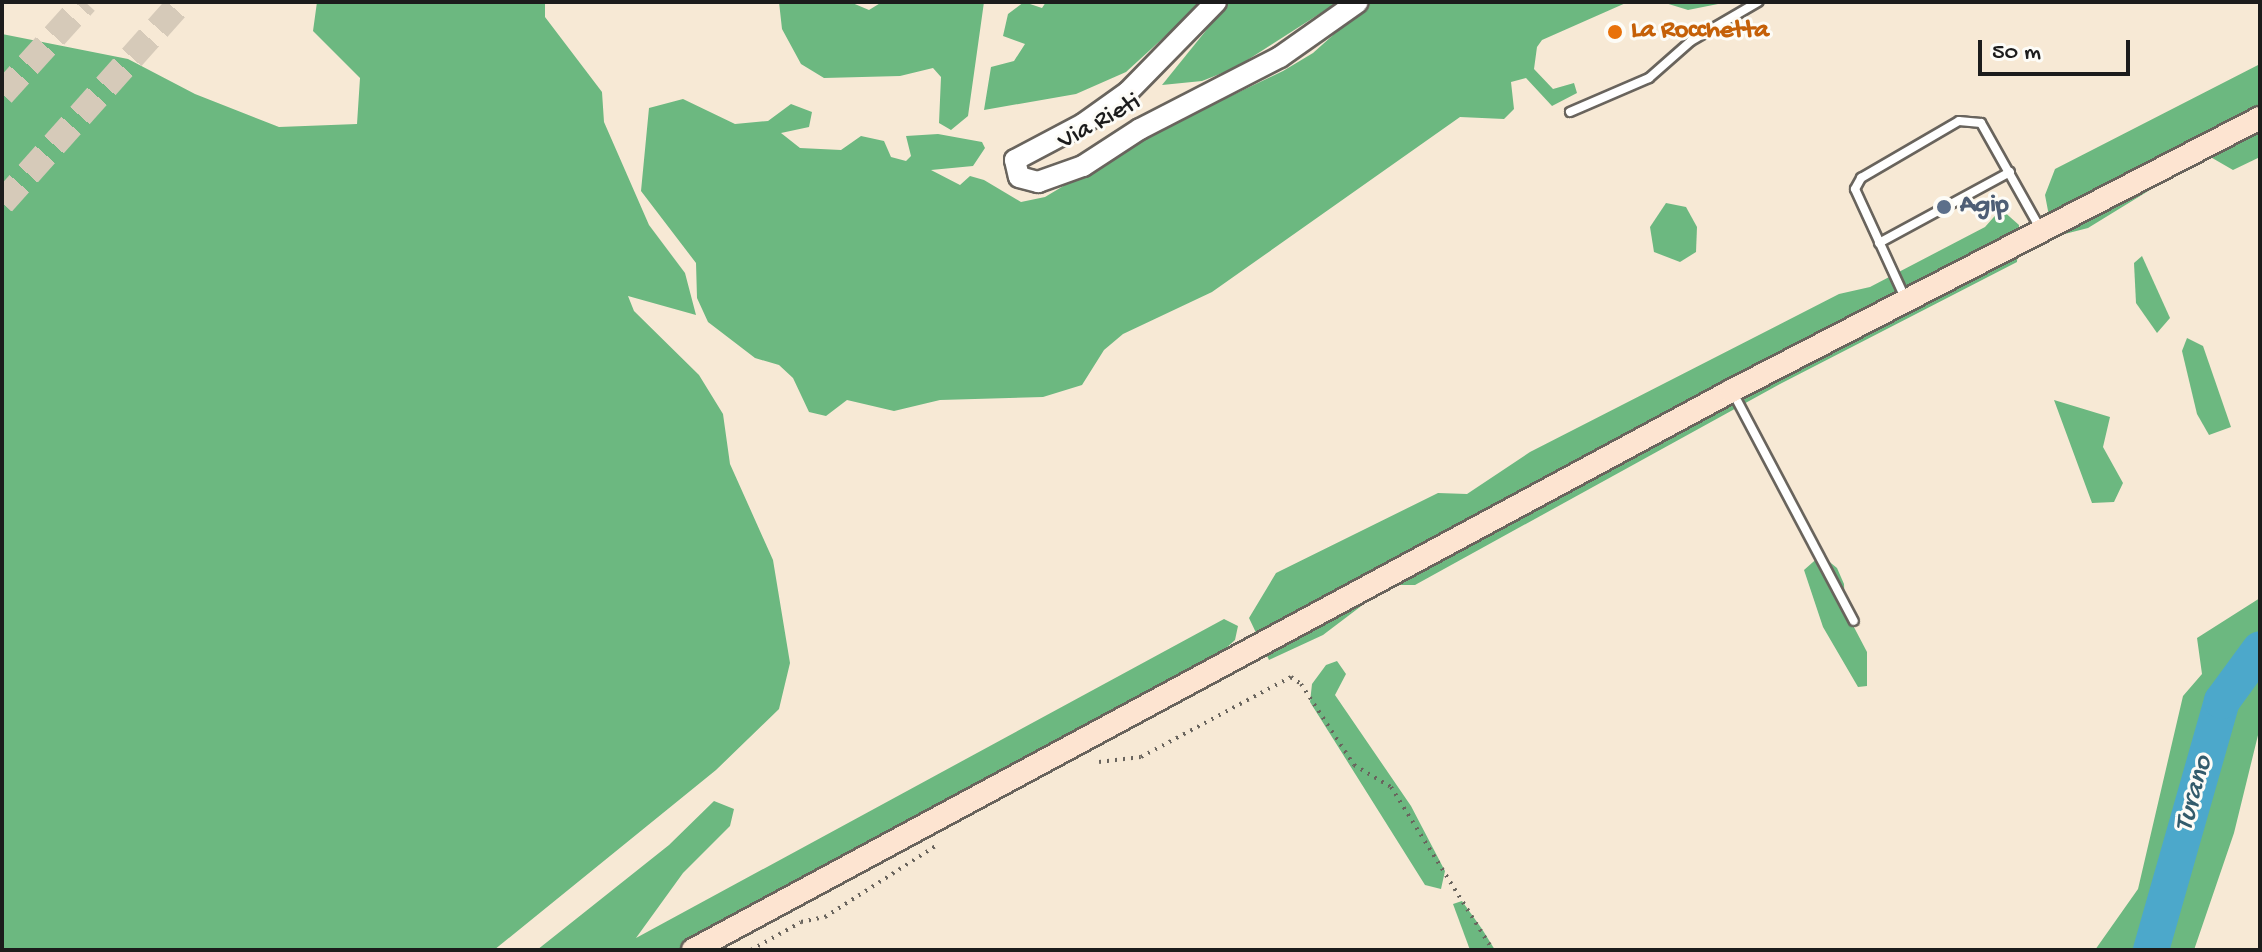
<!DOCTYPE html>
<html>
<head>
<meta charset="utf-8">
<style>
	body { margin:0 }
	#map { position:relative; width:2262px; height:952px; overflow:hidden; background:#f7e9d5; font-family:"Gochi Hand",sans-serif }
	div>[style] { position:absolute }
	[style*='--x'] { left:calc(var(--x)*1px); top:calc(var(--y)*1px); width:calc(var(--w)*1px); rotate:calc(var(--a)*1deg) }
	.forest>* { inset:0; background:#6cb880 }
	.river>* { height:36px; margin:-18px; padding:0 18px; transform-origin:18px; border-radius:18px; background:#4ca8cb }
	.trunk-tunnel>* { height:26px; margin-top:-13px; transform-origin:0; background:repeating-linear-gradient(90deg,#d6cab9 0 26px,transparent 0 39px) }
	.path>* { height:4px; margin-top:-2px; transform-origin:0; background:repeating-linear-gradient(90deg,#69645d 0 2px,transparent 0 8px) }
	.roads { filter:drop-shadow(2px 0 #69645d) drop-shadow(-2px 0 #69645d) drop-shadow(0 2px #69645d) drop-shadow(0 -2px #69645d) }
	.service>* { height:8px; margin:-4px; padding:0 4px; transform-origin:4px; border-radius:4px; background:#fff }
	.tertiary>* { height:20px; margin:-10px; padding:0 10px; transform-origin:10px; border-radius:10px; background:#fff }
	.secondary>* { height:22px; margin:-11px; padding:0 11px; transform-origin:11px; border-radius:11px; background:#fde4d1 }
	.dots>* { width:22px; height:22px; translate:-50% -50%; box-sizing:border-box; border:4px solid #fdfcf7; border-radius:50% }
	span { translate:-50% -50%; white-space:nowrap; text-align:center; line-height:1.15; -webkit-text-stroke:6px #fdfcf7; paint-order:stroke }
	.food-label { font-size:26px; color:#c56008; font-weight:700 }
	.left { translate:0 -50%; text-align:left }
	.street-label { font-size:26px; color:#1c1c1c }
	.service-label { font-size:26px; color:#4e5e75; font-weight:700 }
	.water-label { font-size:28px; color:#325b6b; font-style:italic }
	.frame { position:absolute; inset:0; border:4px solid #1c1c1c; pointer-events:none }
	.scale { position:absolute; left:1978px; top:40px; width:152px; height:36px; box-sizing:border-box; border:4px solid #1c1c1c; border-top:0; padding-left:10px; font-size:24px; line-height:28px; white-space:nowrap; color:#1c1c1c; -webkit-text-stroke:6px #fdfcf7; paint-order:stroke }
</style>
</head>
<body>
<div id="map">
	<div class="forest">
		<div style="clip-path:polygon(317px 2px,545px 2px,545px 17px,602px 92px,604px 122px,649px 225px,685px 273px,696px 315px,628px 296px,634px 311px,699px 375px,723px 414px,730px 464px,773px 560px,790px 663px,779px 709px,716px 770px,494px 950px,2px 950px,2px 34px,128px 59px,195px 94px,279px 127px,357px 124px,360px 78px,313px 31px)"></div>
		<div style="clip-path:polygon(779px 2px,850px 2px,869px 10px,882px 2px,984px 2px,968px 116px,951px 130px,939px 123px,941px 77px,933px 68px,900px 76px,824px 78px,801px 64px,782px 29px)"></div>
		<div style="clip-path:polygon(1024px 2px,1042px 8px,1046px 2px,1196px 2px,1197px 7px,1126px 72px,1076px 94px,984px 110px,991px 67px,1014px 61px,1025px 44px,1003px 36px,1008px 14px)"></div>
		<div style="clip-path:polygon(1229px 2px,1338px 2px,1235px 68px,1202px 81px,1162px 85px)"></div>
		<div style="clip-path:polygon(1370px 2px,1628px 2px,1542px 40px,1537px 47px,1534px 69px,1553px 89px,1574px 83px,1577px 93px,1552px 106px,1526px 78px,1511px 82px,1514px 109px,1504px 119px,1460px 117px,1212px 292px,1123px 334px,1104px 350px,1082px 385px,1043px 397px,940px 400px,894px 411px,847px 400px,826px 416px,809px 412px,793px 378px,779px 365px,755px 358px,708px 322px,697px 298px,696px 263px,641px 191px,649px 108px,683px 99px,735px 124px,768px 121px,791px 104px,812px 112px,809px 127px,781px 133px,800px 148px,841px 150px,861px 136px,884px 141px,891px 157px,906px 161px,911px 156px,906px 136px,938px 134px,982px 142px,985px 148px,973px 166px,931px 170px,960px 185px,970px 176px,984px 180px,1021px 202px,1045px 197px,1147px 136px,1283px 71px,1313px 53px)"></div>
		<div style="clip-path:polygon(1662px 2px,1728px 2px,1688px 10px)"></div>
		<div style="clip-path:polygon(2260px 64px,2260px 157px,2233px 170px,2207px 155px,2088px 228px,2053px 237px,2045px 195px,2055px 169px)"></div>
		<div style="clip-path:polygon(1666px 203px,1686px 207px,1697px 227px,1696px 252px,1680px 262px,1654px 252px,1650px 227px)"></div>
		<div style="clip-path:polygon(2001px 209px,2019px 225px,2017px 262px,1780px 384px,1415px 585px,1389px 585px,1323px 635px,1269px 660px,1249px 618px,1276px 573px,1438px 493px,1467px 494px,1530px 452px,1839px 294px,1870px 287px,1985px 227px)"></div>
		<div style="clip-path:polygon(2142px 256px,2170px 318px,2157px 333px,2136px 303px,2134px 263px)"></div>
		<div style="clip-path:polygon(2187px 338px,2203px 346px,2231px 427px,2209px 435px,2197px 414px,2182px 351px)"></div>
		<div style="clip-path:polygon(2054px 400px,2110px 417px,2103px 447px,2123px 483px,2114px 502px,2092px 503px)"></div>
		<div style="clip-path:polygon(1821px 555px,1837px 568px,1844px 584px,1845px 610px,1867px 652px,1867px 686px,1858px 687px,1823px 627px,1804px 570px)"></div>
		<div style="clip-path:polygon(2260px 598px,2260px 727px,2234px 833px,2194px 950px,2095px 950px,2138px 889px,2183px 696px,2202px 674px,2197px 638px)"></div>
		<div style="clip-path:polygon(1224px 619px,1238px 626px,1235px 640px,1213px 660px,676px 950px,537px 950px,669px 845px,714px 801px,734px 809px,730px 826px,683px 873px,636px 938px)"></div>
		<div style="clip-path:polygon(1337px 661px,1346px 674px,1335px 695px,1411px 806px,1445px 871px,1441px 889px,1425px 885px,1310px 702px,1312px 684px,1326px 665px)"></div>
		<div style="clip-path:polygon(1462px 901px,1482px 929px,1495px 950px,1470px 950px,1453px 904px)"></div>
	</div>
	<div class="river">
		<div style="--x:2151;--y:950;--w:259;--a:-74.1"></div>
		<div style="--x:2222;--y:701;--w:64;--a:-53.8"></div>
	</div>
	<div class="trunk-tunnel">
		<div style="--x:2;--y:94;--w:124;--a:-47.9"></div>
		<div style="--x:2;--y:203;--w:269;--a:-48.3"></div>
	</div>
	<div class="path">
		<div style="--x:1099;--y:762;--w:42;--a:-6.8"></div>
		<div style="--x:1141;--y:757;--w:170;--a:-28.1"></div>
		<div style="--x:1291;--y:677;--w:12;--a:35"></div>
		<div style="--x:1301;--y:684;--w:97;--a:56.8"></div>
		<div style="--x:1354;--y:765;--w:43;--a:30.7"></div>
		<div style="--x:1391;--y:787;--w:192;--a:58"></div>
		<div style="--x:751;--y:950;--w:57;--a:-29.2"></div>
		<div style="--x:801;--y:922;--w:25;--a:-12"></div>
		<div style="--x:825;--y:917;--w:133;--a:-32.7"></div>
	</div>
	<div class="roads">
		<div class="service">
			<div style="--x:1570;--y:112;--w:86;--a:-23.3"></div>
			<div style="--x:1649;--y:78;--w:56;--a:-41.4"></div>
			<div style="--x:1691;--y:41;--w:78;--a:-30.2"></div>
			<div style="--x:1879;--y:243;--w:149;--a:-28.5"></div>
			<div style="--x:1906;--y:300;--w:122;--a:-114.7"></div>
			<div style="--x:1855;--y:189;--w:13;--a:-61"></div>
			<div style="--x:1861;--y:178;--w:113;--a:-30.2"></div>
			<div style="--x:1959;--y:121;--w:22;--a:5"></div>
			<div style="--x:1981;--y:123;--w:123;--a:60.7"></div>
			<div style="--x:1732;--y:391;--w:260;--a:62.1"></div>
		</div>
		<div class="tertiary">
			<div style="--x:1216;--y:2;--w:126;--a:134.4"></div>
			<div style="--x:1128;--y:92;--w:55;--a:144.6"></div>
			<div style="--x:1083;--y:124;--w:77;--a:152.1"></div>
			<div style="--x:1015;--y:160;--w:17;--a:77"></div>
			<div style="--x:1019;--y:177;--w:20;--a:15"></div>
			<div style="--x:1038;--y:182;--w:48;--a:-19.6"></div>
			<div style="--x:1083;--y:166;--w:68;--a:-33"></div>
			<div style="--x:1140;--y:129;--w:157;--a:-27.2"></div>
			<div style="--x:1280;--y:57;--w:95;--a:-35.2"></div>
		</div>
		<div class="secondary">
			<div style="--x:693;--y:950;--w:1179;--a:-28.3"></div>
			<div style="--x:1731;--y:391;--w:595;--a:-27.3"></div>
		</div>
	</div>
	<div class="dots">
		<div style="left:1615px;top:32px;background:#e8710a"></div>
		<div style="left:1944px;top:207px;background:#5c6f8a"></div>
	</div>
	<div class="food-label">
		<span class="left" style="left:1631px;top:32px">La Rocchetta</span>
	</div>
	<div class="street-label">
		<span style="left:1100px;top:123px;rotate:-29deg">Via Rieti</span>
	</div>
	<div class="service-label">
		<span class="left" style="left:1960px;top:207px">Agip</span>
	</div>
	<div class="water-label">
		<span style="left:2195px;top:794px;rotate:-74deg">Turano</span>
	</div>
	<div class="frame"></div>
	<div class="scale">50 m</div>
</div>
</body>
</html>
